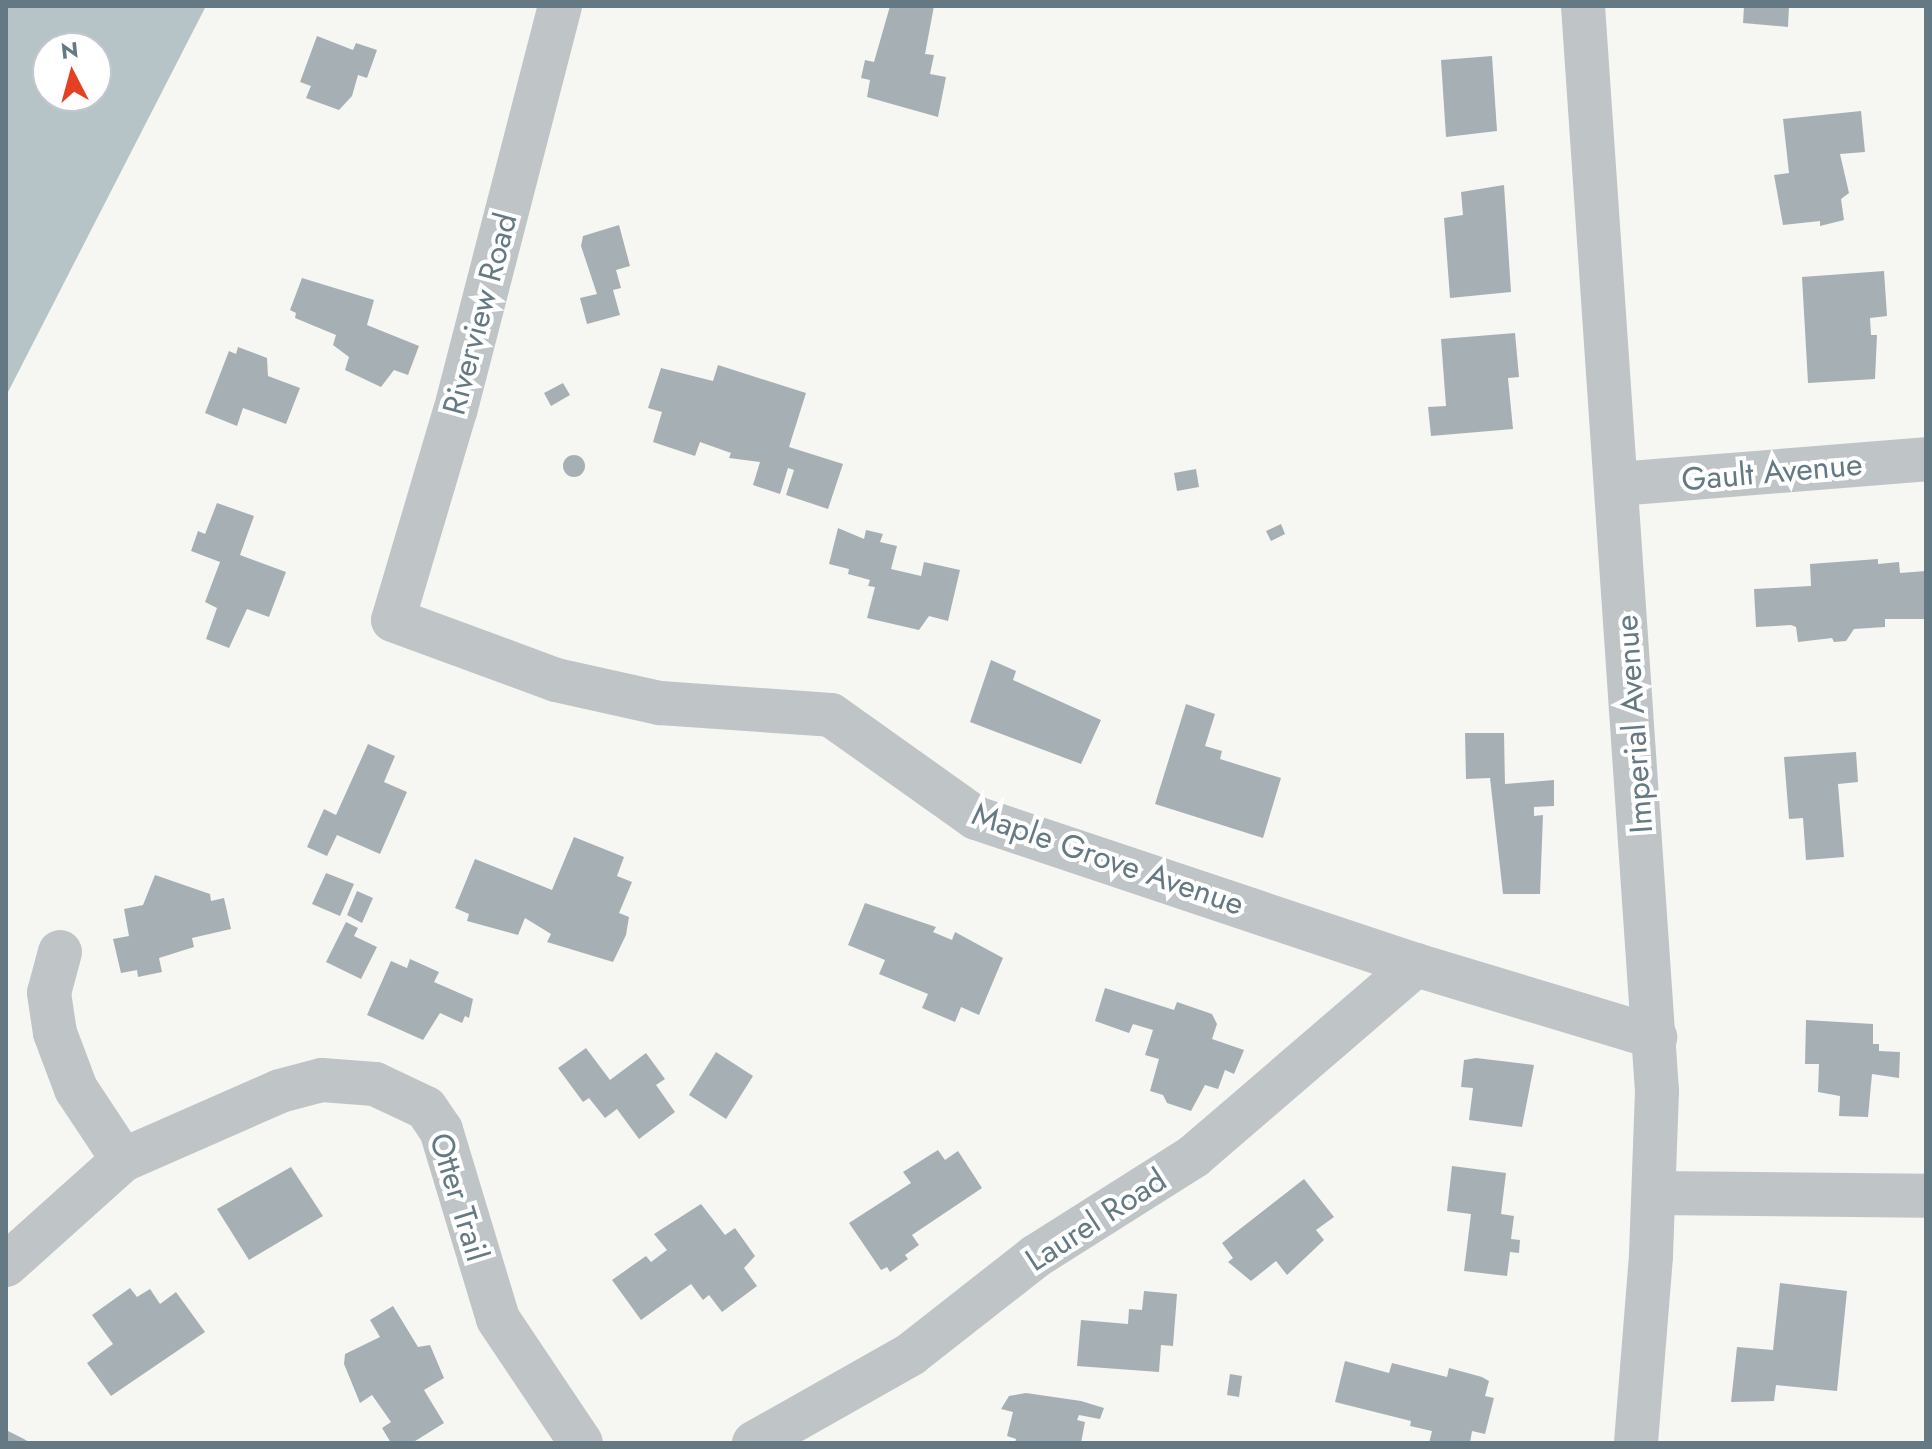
<!DOCTYPE html>
<html>
<head>
<meta charset="utf-8">
<style>
	body { margin:0 }
	#map { position:relative; width:1932px; height:1449px; overflow:hidden; background:#f6f6f3; font-family:Jost,sans-serif }
	div>[style] { position:absolute }
	[style*='--x'] { left:calc(var(--x)*1px); top:calc(var(--y)*1px); width:calc(var(--w)*1px); rotate:calc(var(--a)*1deg) }
	.water>* { inset:0; background:#b6c4c7 }
	.building>* { inset:0; background:#a6b0b4 }
	.round { border-radius:50% }
	.minor>* { height:44px; margin:-22px; padding:0 22px; transform-origin:22px; border-radius:22px; background:#bfc4c7 }
	span { translate:-50% -50%; white-space:nowrap; text-align:center; line-height:1.15; -webkit-text-stroke:8px #fff; paint-order:stroke }
	.street-label { font-size:32px; color:#657984 }
	.frame { position:absolute; inset:0; border:8px solid #657984; pointer-events:none }
	.north { position:absolute; left:32px; top:32px; width:80px; height:80px; box-sizing:border-box; background:#fff; border:2px solid #c1c9ce; border-radius:50%; rotate:354deg; font-size:22px; font-weight:700; line-height:32px; text-align:center; color:#657984 }
	.north::after { content:''; display:block; margin:auto; width:28px; height:36px; background:#e53f24; clip-path:polygon(50% 0,100% 100%,50% 72%,0 100%) }
</style>
</head>
<body>
<div id="map">
	<div class="water">
		<div style="clip-path:polygon(evenodd,6px 6px,206px 6px,6px 396px,6px 6px,48px 48px,96px 48px,96px 96px,48px 96px,48px 48px)"></div>
	</div>
	<div class="building">
		<div style="clip-path:polygon(890px 6px,934px 6px,925px 54px,934px 55px,930px 74px,946px 77px,938px 117px,867px 97px,870px 80px,861px 78px,865px 60px,874px 62px)"></div>
		<div style="clip-path:polygon(1744px 6px,1789px 6px,1788px 27px,1743px 23px)"></div>
		<div style="clip-path:polygon(317px 36px,353px 50px,356px 43px,377px 50px,367px 78px,358px 75px,352px 96px,339px 110px,306px 98px,311px 86px,300px 82px)"></div>
		<div style="clip-path:polygon(1492px 56px,1497px 131px,1446px 137px,1441px 60px)"></div>
		<div style="clip-path:polygon(1861px 111px,1865px 152px,1840px 154px,1849px 193px,1841px 199px,1844px 220px,1820px 226px,1820px 221px,1783px 225px,1774px 175px,1789px 173px,1783px 119px)"></div>
		<div style="clip-path:polygon(1504px 185px,1511px 292px,1450px 298px,1444px 218px,1463px 215px,1461px 192px)"></div>
		<div style="clip-path:polygon(619px 225px,630px 266px,616px 270px,621px 288px,613px 290px,620px 315px,587px 324px,580px 298px,597px 294px,581px 246px,583px 236px)"></div>
		<div style="clip-path:polygon(1884px 271px,1887px 316px,1870px 318px,1871px 335px,1877px 335px,1875px 379px,1808px 383px,1802px 277px)"></div>
		<div style="clip-path:polygon(302px 278px,374px 300px,367px 325px,419px 346px,408px 375px,394px 370px,381px 387px,345px 370px,349px 357px,333px 345px,336px 335px,295px 318px,296px 313px,290px 310px)"></div>
		<div style="clip-path:polygon(1515px 333px,1519px 377px,1508px 378px,1513px 429px,1431px 436px,1428px 407px,1446px 406px,1441px 339px)"></div>
		<div style="clip-path:polygon(238px 347px,267px 358px,268px 376px,300px 388px,286px 424px,243px 408px,237px 426px,205px 413px,229px 351px,236px 354px)"></div>
		<div style="clip-path:polygon(718px 365px,806px 393px,789px 447px,843px 464px,828px 509px,786px 495px,794px 470px,788px 468px,780px 494px,753px 485px,760px 462px,729px 458px,731px 453px,700px 442px,695px 456px,653px 442px,662px 412px,648px 408px,661px 368px,713px 381px)"></div>
		<div style="clip-path:polygon(563px 383px,570px 395px,551px 406px,544px 393px)"></div>
		<div class="round" style="left:563px;top:455px;width:22px;height:22px"></div>
		<div style="clip-path:polygon(1196px 469px,1199px 487px,1177px 491px,1174px 473px)"></div>
		<div style="clip-path:polygon(217px 503px,254px 516px,240px 555px,286px 572px,269px 617px,247px 609px,229px 648px,206px 639px,217px 608px,205px 602px,220px 562px,191px 551px,198px 531px,205px 534px)"></div>
		<div style="clip-path:polygon(1281px 524px,1285px 534px,1271px 541px,1266px 531px)"></div>
		<div style="clip-path:polygon(838px 528px,864px 539px,866px 530px,883px 534px,880px 542px,897px 546px,891px 569px,921px 576px,924px 562px,960px 570px,948px 621px,929px 616px,919px 630px,867px 618px,875px 587px,868px 586px,870px 580px,848px 574px,849px 569px,829px 564px)"></div>
		<div style="clip-path:polygon(1878px 559px,1878px 564px,1899px 562px,1900px 573px,1926px 571px,1926px 619px,1885px 619px,1885px 627px,1854px 629px,1846px 641px,1834px 642px,1832px 638px,1798px 642px,1796px 627px,1791px 625px,1756px 627px,1754px 589px,1811px 586px,1810px 564px)"></div>
		<div style="clip-path:polygon(991px 660px,1016px 671px,1013px 680px,1101px 720px,1081px 764px,970px 722px)"></div>
		<div style="clip-path:polygon(1186px 704px,1215px 714px,1205px 746px,1222px 751px,1220px 759px,1281px 778px,1263px 838px,1155px 804px)"></div>
		<div style="clip-path:polygon(1465px 733px,1504px 733px,1505px 784px,1554px 780px,1554px 806px,1534px 807px,1534px 816px,1543px 815px,1540px 894px,1503px 894px,1490px 778px,1466px 779px)"></div>
		<div style="clip-path:polygon(368px 744px,395px 756px,384px 782px,407px 792px,380px 854px,337px 835px,327px 856px,307px 847px,324px 809px,336px 815px)"></div>
		<div style="clip-path:polygon(1856px 752px,1858px 782px,1838px 784px,1844px 857px,1806px 860px,1803px 818px,1789px 819px,1784px 757px)"></div>
		<div style="clip-path:polygon(574px 837px,624px 857px,617px 876px,632px 882px,619px 913px,629px 917px,626px 935px,613px 962px,547px 942px,551px 934px,525px 918px,518px 935px,467px 921px,469px 914px,455px 908px,475px 859px,552px 890px)"></div>
		<div style="clip-path:polygon(326px 873px,354px 884px,340px 916px,312px 904px)"></div>
		<div style="clip-path:polygon(155px 875px,210px 894px,211px 901px,224px 898px,231px 929px,192px 938px,194px 947px,159px 958px,162px 972px,138px 977px,137px 970px,121px 973px,113px 939px,129px 936px,124px 909px,143px 905px)"></div>
		<div style="clip-path:polygon(357px 891px,373px 898px,362px 923px,347px 915px)"></div>
		<div style="clip-path:polygon(865px 903px,936px 927px,933px 932px,952px 940px,955px 932px,1003px 958px,979px 1015px,961px 1007px,955px 1022px,922px 1008px,928px 994px,879px 974px,885px 960px,848px 945px)"></div>
		<div style="clip-path:polygon(346px 922px,358px 928px,354px 936px,377px 947px,361px 979px,326px 962px)"></div>
		<div style="clip-path:polygon(410px 959px,439px 972px,434px 982px,473px 999px,469px 1018px,465px 1016px,462px 1023px,440px 1013px,423px 1040px,367px 1015px,391px 961px,407px 968px)"></div>
		<div style="clip-path:polygon(1105px 988px,1174px 1010px,1177px 1002px,1212px 1014px,1217px 1024px,1212px 1039px,1244px 1050px,1234px 1074px,1225px 1070px,1218px 1089px,1205px 1085px,1191px 1111px,1167px 1103px,1163px 1095px,1150px 1091px,1159px 1059px,1145px 1055px,1153px 1030px,1133px 1024px,1129px 1033px,1095px 1021px)"></div>
		<div style="clip-path:polygon(1806px 1020px,1873px 1024px,1873px 1044px,1879px 1044px,1879px 1051px,1900px 1052px,1899px 1078px,1872px 1074px,1868px 1117px,1839px 1116px,1840px 1096px,1818px 1092px,1819px 1064px,1805px 1064px)"></div>
		<div style="clip-path:polygon(586px 1048px,610px 1080px,646px 1053px,665px 1079px,656px 1085px,675px 1112px,639px 1139px,617px 1109px,605px 1118px,589px 1098px,583px 1102px,558px 1068px)"></div>
		<div style="clip-path:polygon(716px 1052px,753px 1076px,726px 1119px,689px 1095px)"></div>
		<div style="clip-path:polygon(1476px 1058px,1534px 1065px,1522px 1127px,1469px 1120px,1473px 1088px,1461px 1087px,1464px 1060px)"></div>
		<div style="clip-path:polygon(938px 1150px,945px 1160px,958px 1151px,982px 1188px,912px 1235px,919px 1245px,905px 1255px,908px 1259px,890px 1272px,887px 1267px,881px 1270px,849px 1223px,911px 1183px,903px 1172px)"></div>
		<div style="clip-path:polygon(1452px 1166px,1506px 1173px,1501px 1214px,1514px 1216px,1511px 1239px,1520px 1240px,1519px 1253px,1510px 1252px,1507px 1276px,1464px 1271px,1471px 1214px,1447px 1211px)"></div>
		<div style="clip-path:polygon(291px 1167px,323px 1216px,249px 1260px,217px 1209px)"></div>
		<div style="clip-path:polygon(1304px 1179px,1334px 1217px,1316px 1230px,1324px 1240px,1287px 1275px,1276px 1261px,1251px 1281px,1228px 1262px,1233px 1258px,1222px 1243px)"></div>
		<div style="clip-path:polygon(701px 1204px,725px 1235px,735px 1228px,755px 1256px,744px 1268px,757px 1286px,722px 1312px,709px 1295px,703px 1300px,691px 1284px,641px 1320px,612px 1280px,646px 1256px,651px 1262px,667px 1250px,654px 1234px)"></div>
		<div style="clip-path:polygon(1780px 1283px,1847px 1291px,1837px 1391px,1776px 1385px,1774px 1401px,1731px 1402px,1737px 1347px,1773px 1350px)"></div>
		<div style="clip-path:polygon(130px 1288px,137px 1297px,150px 1289px,160px 1304px,176px 1292px,205px 1332px,111px 1396px,87px 1363px,113px 1344px,92px 1315px)"></div>
		<div style="clip-path:polygon(1144px 1291px,1177px 1294px,1173px 1346px,1161px 1345px,1159px 1372px,1077px 1366px,1081px 1320px,1128px 1324px,1129px 1309px,1142px 1310px)"></div>
		<div style="clip-path:polygon(393px 1306px,418px 1347px,430px 1345px,444px 1378px,424px 1390px,444px 1423px,412px 1443px,391px 1443px,382px 1428px,391px 1422px,372px 1395px,360px 1403px,344px 1364px,345px 1354px,380px 1337px,370px 1320px)"></div>
		<div style="clip-path:polygon(1345px 1361px,1389px 1373px,1392px 1363px,1447px 1377px,1449px 1368px,1482px 1377px,1489px 1381px,1485px 1396px,1494px 1398px,1485px 1434px,1472px 1431px,1470px 1443px,1429px 1443px,1432px 1431px,1410px 1426px,1411px 1421px,1335px 1402px)"></div>
		<div style="clip-path:polygon(1230px 1374px,1242px 1376px,1239px 1397px,1227px 1395px)"></div>
		<div style="clip-path:polygon(1026px 1393px,1081px 1401px,1104px 1408px,1100px 1419px,1079px 1415px,1077px 1420px,1085px 1422px,1081px 1443px,1015px 1443px,1016px 1439px,1007px 1436px,1013px 1412px,1001px 1409px,1009px 1396px)"></div>
		<div style="clip-path:polygon(6px 1430px,22px 1438px,31px 1443px,6px 1443px)"></div>
	</div>
	<div class="minor">
		<div style="--x:560;--y:6;--w:418;--a:104.5"></div>
		<div style="--x:455;--y:411;--w:218;--a:106.5"></div>
		<div style="--x:393;--y:620;--w:174;--a:20.2"></div>
		<div style="--x:556;--y:680;--w:107;--a:12.5"></div>
		<div style="--x:660;--y:703;--w:171;--a:4"></div>
		<div style="--x:831;--y:715;--w:178;--a:35.4"></div>
		<div style="--x:976;--y:818;--w:464;--a:18.5"></div>
		<div style="--x:1416;--y:965;--w:250;--a:16.8"></div>
		<div style="--x:1583;--y:6;--w:1088;--a:86.1"></div>
		<div style="--x:1657;--y:1091;--w:165;--a:92.1"></div>
		<div style="--x:1651;--y:1256;--w:188;--a:94.6"></div>
		<div style="--x:1618;--y:484;--w:309;--a:-4.6"></div>
		<div style="--x:60;--y:952;--w:42;--a:105"></div>
		<div style="--x:49;--y:993;--w:40;--a:81.5"></div>
		<div style="--x:55;--y:1033;--w:60;--a:69.4"></div>
		<div style="--x:76;--y:1089;--w:85;--a:56.5"></div>
		<div style="--x:1655;--y:1193;--w:271;--a:0.6"></div>
		<div style="--x:6;--y:1265;--w:157;--a:-41.9"></div>
		<div style="--x:123;--y:1160;--w:171;--a:-23.7"></div>
		<div style="--x:280;--y:1091;--w:43;--a:-14.7"></div>
		<div style="--x:322;--y:1080;--w:53;--a:4.3"></div>
		<div style="--x:375;--y:1084;--w:56;--a:25.2"></div>
		<div style="--x:426;--y:1108;--w:27;--a:56"></div>
		<div style="--x:441;--y:1130;--w:197;--a:73.2"></div>
		<div style="--x:498;--y:1319;--w:149;--a:56.2"></div>
		<div style="--x:754;--y:1443;--w:180;--a:-29.5"></div>
		<div style="--x:911;--y:1354;--w:159;--a:-38.1"></div>
		<div style="--x:1036;--y:1256;--w:187;--a:-32.3"></div>
		<div style="--x:1194;--y:1156;--w:293;--a:-40.7"></div>
	</div>
	<div class="street-label">
		<span style="left:480px;top:314px;rotate:-75deg">Riverview Road</span>
		<span style="left:1772px;top:472px;rotate:-5deg">Gault Avenue</span>
		<span style="left:1634px;top:724px;rotate:-94deg">Imperial Avenue</span>
		<span style="left:1108px;top:859px;rotate:19deg">Maple Grove Avenue</span>
		<span style="left:459px;top:1197px;rotate:73deg">Otter Trail</span>
		<span style="left:1096px;top:1220px;rotate:-33deg">Laurel Road</span>
	</div>
	<div class="frame"></div>
	<div class="north">N</div>
</div>
</body>
</html>
